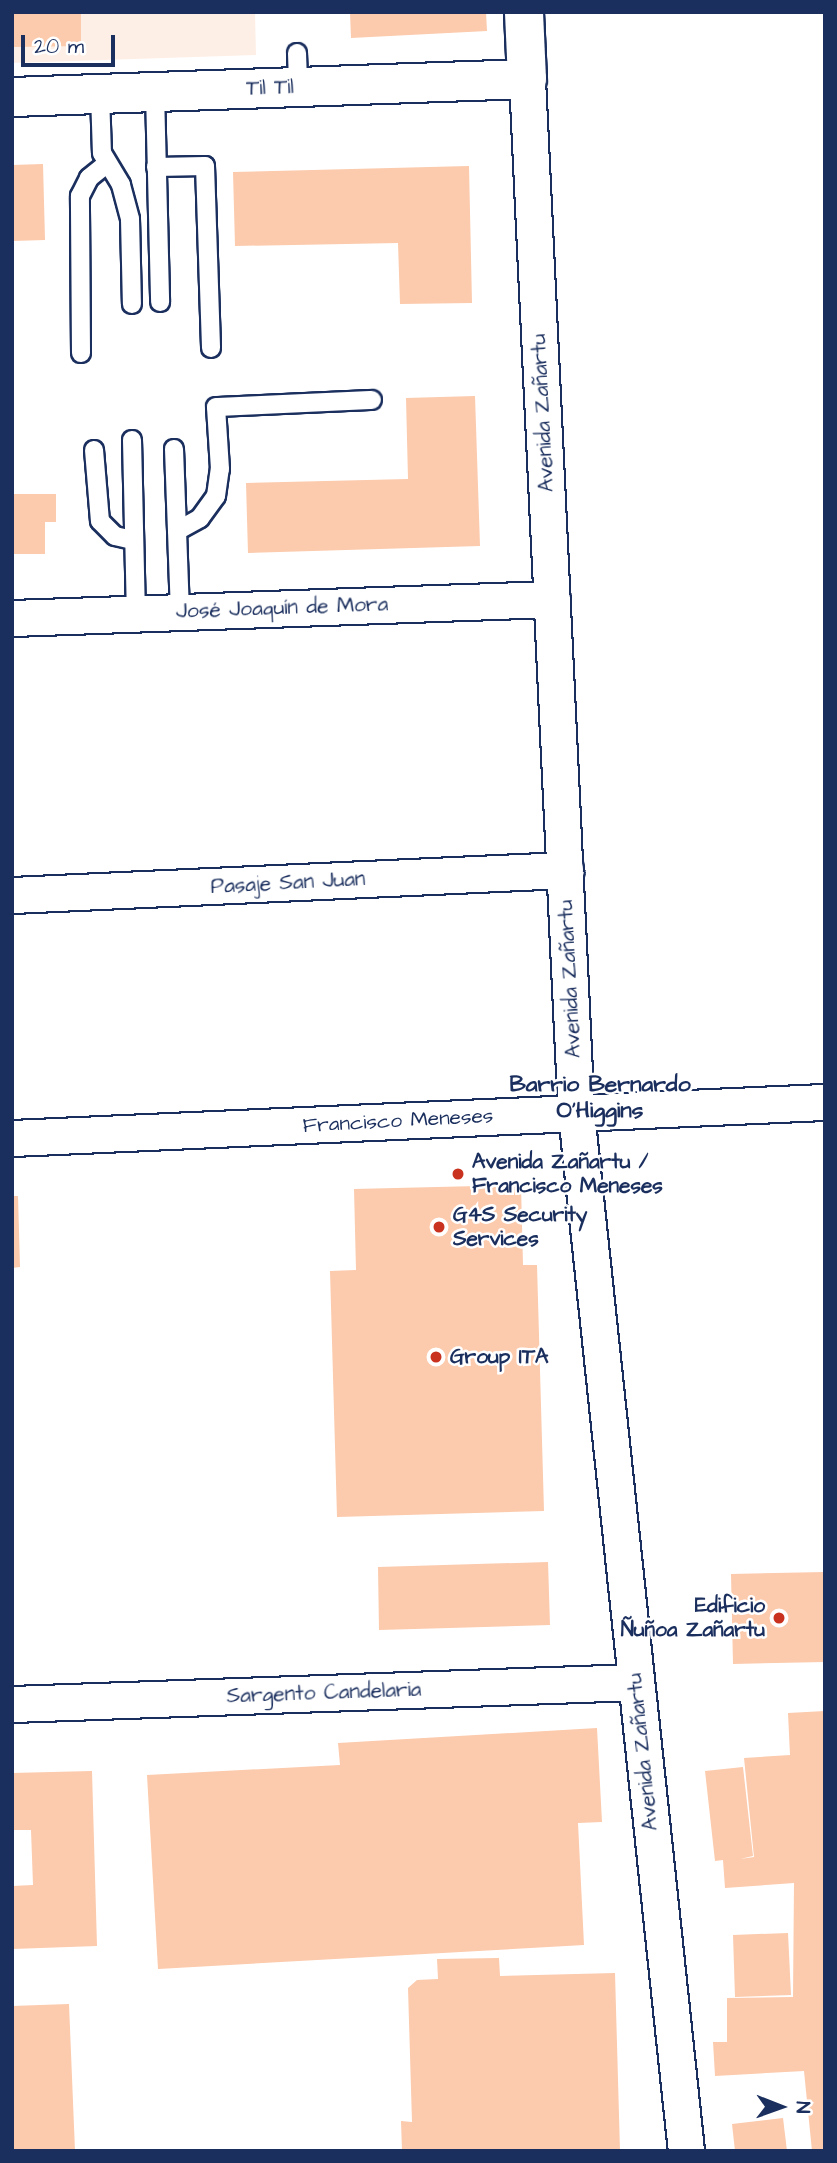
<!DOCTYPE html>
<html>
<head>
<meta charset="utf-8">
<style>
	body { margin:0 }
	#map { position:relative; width:837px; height:2163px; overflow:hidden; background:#fff; font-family:"Architects Daughter",sans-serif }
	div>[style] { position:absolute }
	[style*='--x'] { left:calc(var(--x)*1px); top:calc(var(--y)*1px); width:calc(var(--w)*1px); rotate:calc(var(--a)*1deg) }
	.built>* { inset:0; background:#feefe6 }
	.building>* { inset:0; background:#fccaac }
	.roads { filter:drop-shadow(2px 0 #1b2f5e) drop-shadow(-2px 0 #1b2f5e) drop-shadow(0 2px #1b2f5e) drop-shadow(0 -2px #1b2f5e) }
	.service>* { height:18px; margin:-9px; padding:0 9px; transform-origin:9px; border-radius:9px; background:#fff }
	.minor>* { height:35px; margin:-17.5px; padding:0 17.5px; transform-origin:17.5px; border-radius:17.5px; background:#fff }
	.tertiary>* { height:38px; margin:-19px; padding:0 19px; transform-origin:19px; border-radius:19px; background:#fff }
	.dots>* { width:19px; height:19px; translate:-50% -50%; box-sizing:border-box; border:4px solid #fff; border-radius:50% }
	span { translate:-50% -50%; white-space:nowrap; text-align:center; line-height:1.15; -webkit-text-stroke:5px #fff; paint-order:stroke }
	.street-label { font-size:21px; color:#1b2f5e }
	.poi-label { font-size:21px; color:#1b2f5e; font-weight:700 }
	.left { translate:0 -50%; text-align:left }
	.right { translate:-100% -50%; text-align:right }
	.neighbourhood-label { font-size:23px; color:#1b2f5e; font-weight:700 }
	.frame { position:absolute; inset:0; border:14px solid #1b2f5e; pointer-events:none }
	.north { position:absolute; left:746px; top:2072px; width:70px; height:70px; -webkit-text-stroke:5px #fff; paint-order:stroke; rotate:91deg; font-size:19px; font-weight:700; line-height:28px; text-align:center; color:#1b2f5e }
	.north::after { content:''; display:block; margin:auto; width:24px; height:32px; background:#1b2f5e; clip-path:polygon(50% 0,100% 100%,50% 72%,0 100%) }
	.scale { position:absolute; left:21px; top:35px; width:94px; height:32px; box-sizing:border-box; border:4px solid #1b2f5e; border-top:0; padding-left:9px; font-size:21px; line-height:24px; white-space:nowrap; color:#1b2f5e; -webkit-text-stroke:5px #fff; paint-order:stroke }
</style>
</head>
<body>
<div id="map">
	<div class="built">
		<div style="clip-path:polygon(12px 12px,255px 12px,256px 55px,12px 63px)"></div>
	</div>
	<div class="building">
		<div style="clip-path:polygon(12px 12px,81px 12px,81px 46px,12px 47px)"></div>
		<div style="clip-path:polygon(350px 12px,486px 12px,487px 31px,351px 38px)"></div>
		<div style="clip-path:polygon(43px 164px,45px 240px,12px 241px,12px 165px)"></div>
		<div style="clip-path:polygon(469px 166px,472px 303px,400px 304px,398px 243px,235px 246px,233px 172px)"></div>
		<div style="clip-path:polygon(475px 396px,480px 546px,248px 553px,246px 483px,408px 479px,406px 398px)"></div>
		<div style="clip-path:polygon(12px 494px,56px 494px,56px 522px,45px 522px,45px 554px,12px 554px)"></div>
		<div style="clip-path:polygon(521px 1185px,523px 1265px,537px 1265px,544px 1511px,337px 1517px,330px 1271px,356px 1270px,354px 1189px)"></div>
		<div style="clip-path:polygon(12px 1196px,18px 1196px,20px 1267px,12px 1268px)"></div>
		<div style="clip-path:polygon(548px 1562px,550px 1625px,379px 1630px,378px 1567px)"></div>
		<div style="clip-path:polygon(825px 1572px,825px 1662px,733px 1664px,731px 1574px)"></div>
		<div style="clip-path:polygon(825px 1711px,825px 2151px,812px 2151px,804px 2071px,715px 2076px,713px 2042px,727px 2042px,727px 1998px,793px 1997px,794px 1883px,725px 1888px,723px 1860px,715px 1861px,705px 1771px,743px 1767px,753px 1856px,740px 1859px,754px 1857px,744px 1758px,790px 1755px,788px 1713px)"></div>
		<div style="clip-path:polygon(597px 1728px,602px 1822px,578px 1823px,584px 1945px,158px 1969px,147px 1775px,340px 1765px,338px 1743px)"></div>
		<div style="clip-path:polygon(92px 1771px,97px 1946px,12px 1949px,12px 1886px,33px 1885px,31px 1830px,12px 1830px,12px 1773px)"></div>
		<div style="clip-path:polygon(788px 1933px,791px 1995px,735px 1997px,733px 1935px)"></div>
		<div style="clip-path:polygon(499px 1958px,500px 1976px,615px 1973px,620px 2151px,402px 2151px,401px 2121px,412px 2122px,408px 1988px,417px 1980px,438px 1979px,437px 1959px)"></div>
		<div style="clip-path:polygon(69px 2004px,75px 2151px,12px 2151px,12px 2006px)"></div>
		<div style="clip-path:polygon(783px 2118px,787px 2151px,735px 2151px,732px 2124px)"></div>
	</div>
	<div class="roads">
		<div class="service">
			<div style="--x:297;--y:53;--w:34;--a:88"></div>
			<div style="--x:155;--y:92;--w:210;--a:88.6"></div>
			<div style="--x:100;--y:94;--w:59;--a:88.1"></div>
			<div style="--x:102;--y:153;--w:37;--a:59"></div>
			<div style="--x:121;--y:185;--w:35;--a:75"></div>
			<div style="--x:130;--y:219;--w:85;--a:88.7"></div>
			<div style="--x:156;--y:167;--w:49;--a:-1.2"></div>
			<div style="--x:205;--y:166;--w:182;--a:88.1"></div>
			<div style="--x:81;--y:353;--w:157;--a:-90.4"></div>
			<div style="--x:80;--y:196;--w:20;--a:-63"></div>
			<div style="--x:89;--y:178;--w:22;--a:-39"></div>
			<div style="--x:132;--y:440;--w:174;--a:88.7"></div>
			<div style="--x:174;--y:449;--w:163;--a:87.9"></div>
			<div style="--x:94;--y:450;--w:71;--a:85.2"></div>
			<div style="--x:100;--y:521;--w:21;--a:45"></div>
			<div style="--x:115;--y:536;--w:18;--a:13"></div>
			<div style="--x:177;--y:531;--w:26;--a:-29"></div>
			<div style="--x:200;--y:518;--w:27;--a:-54"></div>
			<div style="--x:216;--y:496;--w:27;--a:-82"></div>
			<div style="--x:220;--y:469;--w:62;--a:-93.7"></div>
			<div style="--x:216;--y:407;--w:156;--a:-2.6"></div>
		</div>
		<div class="minor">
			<div style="--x:527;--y:79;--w:1035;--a:87.29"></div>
			<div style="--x:576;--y:1113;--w:1044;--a:83.95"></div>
			<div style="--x:12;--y:618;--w:540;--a:-2.02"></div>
			<div style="--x:12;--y:895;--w:554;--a:-2.59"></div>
			<div style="--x:12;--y:1138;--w:814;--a:-2.54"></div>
			<div style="--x:12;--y:1704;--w:624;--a:-2.02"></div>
		</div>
		<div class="tertiary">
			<div style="--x:12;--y:97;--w:515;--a:-2"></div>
			<div style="--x:527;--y:79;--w:67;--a:-92.6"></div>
		</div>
	</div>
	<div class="dots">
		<div style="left:458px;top:1174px;background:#c8321e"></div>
		<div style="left:439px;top:1227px;background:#c8321e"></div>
		<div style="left:436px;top:1357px;background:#c8321e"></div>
		<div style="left:779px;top:1618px;background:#c8321e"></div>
	</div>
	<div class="street-label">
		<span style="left:270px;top:88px;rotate:-2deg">Til Til</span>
		<span style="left:543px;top:413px;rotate:-93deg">Avenida Zañartu</span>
		<span style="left:282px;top:608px;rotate:-2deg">José Joaquín de Mora</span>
		<span style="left:288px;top:883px;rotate:-3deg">Pasaje San Juan</span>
		<span style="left:570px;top:979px;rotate:-93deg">Avenida Zañartu</span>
		<span style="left:398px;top:1121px;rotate:-3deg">Francisco Meneses</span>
		<span style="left:324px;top:1693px;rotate:-2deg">Sargento Candelaria</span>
		<span style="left:643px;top:1752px;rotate:-96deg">Avenida Zañartu</span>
	</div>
	<div class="poi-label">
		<span class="left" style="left:472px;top:1174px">Avenida Zañartu /<br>Francisco Meneses</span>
		<span class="left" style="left:453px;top:1227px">G4S Security<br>Services</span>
		<span class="left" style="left:450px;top:1357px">Group ITA</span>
		<span class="right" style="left:765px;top:1618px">Edificio<br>Ñuñoa Zañartu</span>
	</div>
	<div class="neighbourhood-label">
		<span style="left:600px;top:1097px">Barrio Bernardo<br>O'Higgins</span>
	</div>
	<div class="frame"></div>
	<div class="north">N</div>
	<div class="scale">20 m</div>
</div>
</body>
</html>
